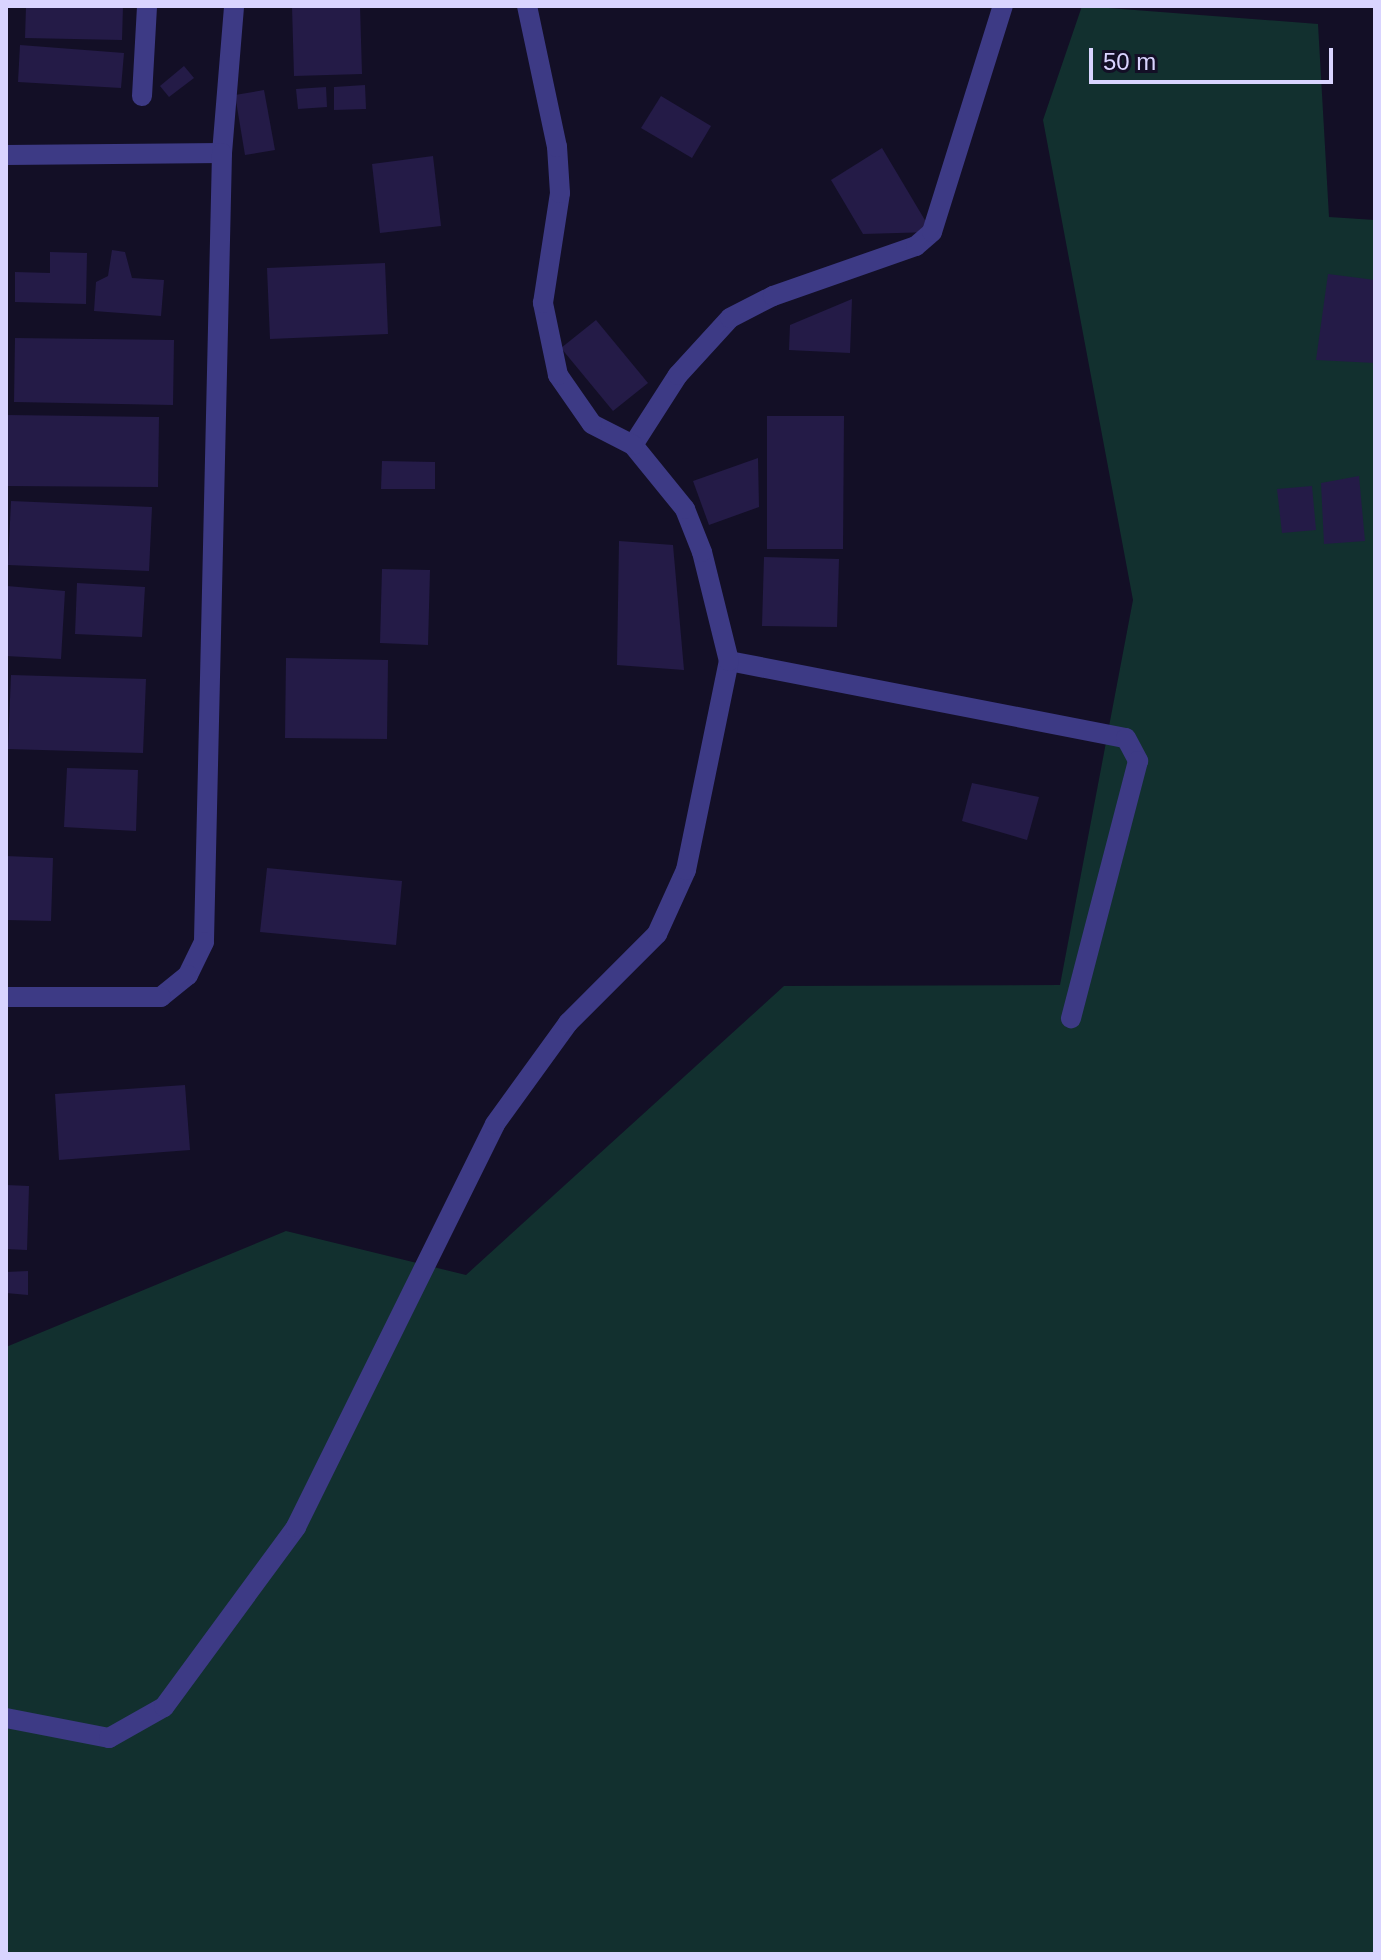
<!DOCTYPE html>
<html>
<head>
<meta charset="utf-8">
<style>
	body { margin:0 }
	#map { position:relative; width:1381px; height:1960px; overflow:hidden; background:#130f26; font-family:Arial,sans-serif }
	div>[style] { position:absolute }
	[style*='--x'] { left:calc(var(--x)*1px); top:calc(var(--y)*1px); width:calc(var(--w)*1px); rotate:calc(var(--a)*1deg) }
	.green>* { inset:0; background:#12302f }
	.building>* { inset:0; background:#241b47 }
	.street>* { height:20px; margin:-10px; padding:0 10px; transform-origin:10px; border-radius:10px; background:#3d3a85 }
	span { translate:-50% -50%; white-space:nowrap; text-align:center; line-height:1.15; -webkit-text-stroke:8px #130f26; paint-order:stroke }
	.frame { position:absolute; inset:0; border:8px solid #d9d4ff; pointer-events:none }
	.scale { position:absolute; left:1089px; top:48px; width:244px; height:36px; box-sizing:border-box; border:4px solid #d9d4ff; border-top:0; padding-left:10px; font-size:24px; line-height:28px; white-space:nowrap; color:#d9d4ff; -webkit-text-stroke:6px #130f26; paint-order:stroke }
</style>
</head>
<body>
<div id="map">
	<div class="green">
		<div style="clip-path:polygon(1082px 6px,1318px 24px,1329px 217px,1375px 220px,1375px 1954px,6px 1954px,6px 1347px,286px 1231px,466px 1275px,784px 986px,1060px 985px,1133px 600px,1043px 120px)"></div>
	</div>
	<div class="building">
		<div style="clip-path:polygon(26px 6px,123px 6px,122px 40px,25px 38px)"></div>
		<div style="clip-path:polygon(292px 6px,360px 6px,362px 74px,294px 76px)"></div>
		<div style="clip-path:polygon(20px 45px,124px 53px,121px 88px,18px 82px)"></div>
		<div style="clip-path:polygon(184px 66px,194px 78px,169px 97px,160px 86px)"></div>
		<div style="clip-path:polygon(365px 85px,366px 109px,334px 110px,334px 87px)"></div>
		<div style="clip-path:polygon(326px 87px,327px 107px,298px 109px,296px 89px)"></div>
		<div style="clip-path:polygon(264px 90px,275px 150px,245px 155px,235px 95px)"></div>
		<div style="clip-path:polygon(661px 96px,711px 126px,692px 158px,641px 128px)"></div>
		<div style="clip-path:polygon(882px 148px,932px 232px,863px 234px,831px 180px)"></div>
		<div style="clip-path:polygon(433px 156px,441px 226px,380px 233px,372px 164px)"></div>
		<div style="clip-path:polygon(112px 250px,125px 252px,132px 278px,164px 280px,161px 316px,94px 311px,96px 282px,108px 276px)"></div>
		<div style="clip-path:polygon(50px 252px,87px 253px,86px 304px,15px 302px,15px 272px,50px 273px)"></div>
		<div style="clip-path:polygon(385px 263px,388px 334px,270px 339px,267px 268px)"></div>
		<div style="clip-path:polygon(1328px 274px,1375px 280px,1375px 363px,1316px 360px)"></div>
		<div style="clip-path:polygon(852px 299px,850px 353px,789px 350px,790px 325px)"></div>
		<div style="clip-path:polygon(596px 320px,648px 383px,613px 411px,561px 348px)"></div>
		<div style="clip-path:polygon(15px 338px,174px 340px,173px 405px,14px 402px)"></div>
		<div style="clip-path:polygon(6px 415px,159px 417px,158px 487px,6px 486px)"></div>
		<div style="clip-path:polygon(767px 416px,844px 416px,843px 549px,767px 549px)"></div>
		<div style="clip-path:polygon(758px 458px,759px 507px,709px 525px,693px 481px)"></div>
		<div style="clip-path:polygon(382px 461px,435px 462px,435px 489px,381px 489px)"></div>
		<div style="clip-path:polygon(1359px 476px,1365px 541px,1324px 544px,1321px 483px)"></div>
		<div style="clip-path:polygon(1312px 486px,1316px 530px,1282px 533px,1277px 489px)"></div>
		<div style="clip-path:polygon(11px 501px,152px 507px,149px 571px,8px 565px)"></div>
		<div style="clip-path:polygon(619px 541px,673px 545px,684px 670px,617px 665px)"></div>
		<div style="clip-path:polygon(764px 557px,839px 559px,837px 627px,762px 626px)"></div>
		<div style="clip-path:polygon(382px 569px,430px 570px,428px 645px,380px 643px)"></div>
		<div style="clip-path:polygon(77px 583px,145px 587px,142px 637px,75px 634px)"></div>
		<div style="clip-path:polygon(7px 586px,65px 591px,61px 659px,6px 656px)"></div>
		<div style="clip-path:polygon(286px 658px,388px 660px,387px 739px,285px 738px)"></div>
		<div style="clip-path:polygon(11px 675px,146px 679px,143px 753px,8px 749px)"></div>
		<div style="clip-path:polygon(67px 768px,138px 770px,136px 831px,64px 827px)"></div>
		<div style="clip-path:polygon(972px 783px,1039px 797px,1027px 840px,962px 821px)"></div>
		<div style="clip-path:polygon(6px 856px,53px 858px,51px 921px,6px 920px)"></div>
		<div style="clip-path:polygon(267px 868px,402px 881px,396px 945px,260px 932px)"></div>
		<div style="clip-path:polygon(185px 1085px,190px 1150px,59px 1160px,55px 1094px)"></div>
		<div style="clip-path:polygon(6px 1185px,29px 1186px,27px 1250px,6px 1249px)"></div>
		<div style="clip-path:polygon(28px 1271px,28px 1295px,6px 1293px,6px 1272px)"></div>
	</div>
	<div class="street">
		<div style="--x:142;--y:96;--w:90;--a:-86.8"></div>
		<div style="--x:222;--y:153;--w:147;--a:-85.3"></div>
		<div style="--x:6;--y:155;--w:216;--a:-0.5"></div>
		<div style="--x:222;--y:153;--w:789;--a:91.31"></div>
		<div style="--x:204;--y:942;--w:37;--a:116"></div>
		<div style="--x:188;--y:975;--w:35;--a:141"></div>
		<div style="--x:161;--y:997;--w:155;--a:180"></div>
		<div style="--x:633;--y:445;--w:83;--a:-57.3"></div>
		<div style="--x:678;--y:375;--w:77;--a:-47.6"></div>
		<div style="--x:730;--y:318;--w:48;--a:-27.1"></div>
		<div style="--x:773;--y:296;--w:151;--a:-19.3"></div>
		<div style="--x:916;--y:246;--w:21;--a:-41"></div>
		<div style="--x:932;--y:232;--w:237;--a:-72.6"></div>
		<div style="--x:729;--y:661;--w:404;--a:11"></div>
		<div style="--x:1126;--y:738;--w:26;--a:62"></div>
		<div style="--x:1138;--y:761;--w:266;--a:104.6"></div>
		<div style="--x:6;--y:1718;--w:105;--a:11"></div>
		<div style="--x:109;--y:1738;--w:63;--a:-29.4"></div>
		<div style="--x:164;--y:1707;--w:223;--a:-53.7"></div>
		<div style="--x:296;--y:1527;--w:449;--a:-63.7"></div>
		<div style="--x:495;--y:1124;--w:125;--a:-54.1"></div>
		<div style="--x:568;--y:1023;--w:126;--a:-45"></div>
		<div style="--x:657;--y:934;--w:70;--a:-65.6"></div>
		<div style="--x:686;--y:870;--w:213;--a:-78.4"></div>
		<div style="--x:729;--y:661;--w:112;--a:-103.9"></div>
		<div style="--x:702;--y:552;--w:46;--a:-111.6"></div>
		<div style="--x:685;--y:509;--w:82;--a:-129.1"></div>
		<div style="--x:633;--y:445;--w:46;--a:-152.9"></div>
		<div style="--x:592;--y:424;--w:60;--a:-124.8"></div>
		<div style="--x:558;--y:375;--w:74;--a:-101.8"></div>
		<div style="--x:543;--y:303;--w:111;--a:-81.2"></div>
		<div style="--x:560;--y:193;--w:46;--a:-93.7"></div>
		<div style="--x:557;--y:147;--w:144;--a:-102"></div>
	</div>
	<div class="frame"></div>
	<div class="scale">50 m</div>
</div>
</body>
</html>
